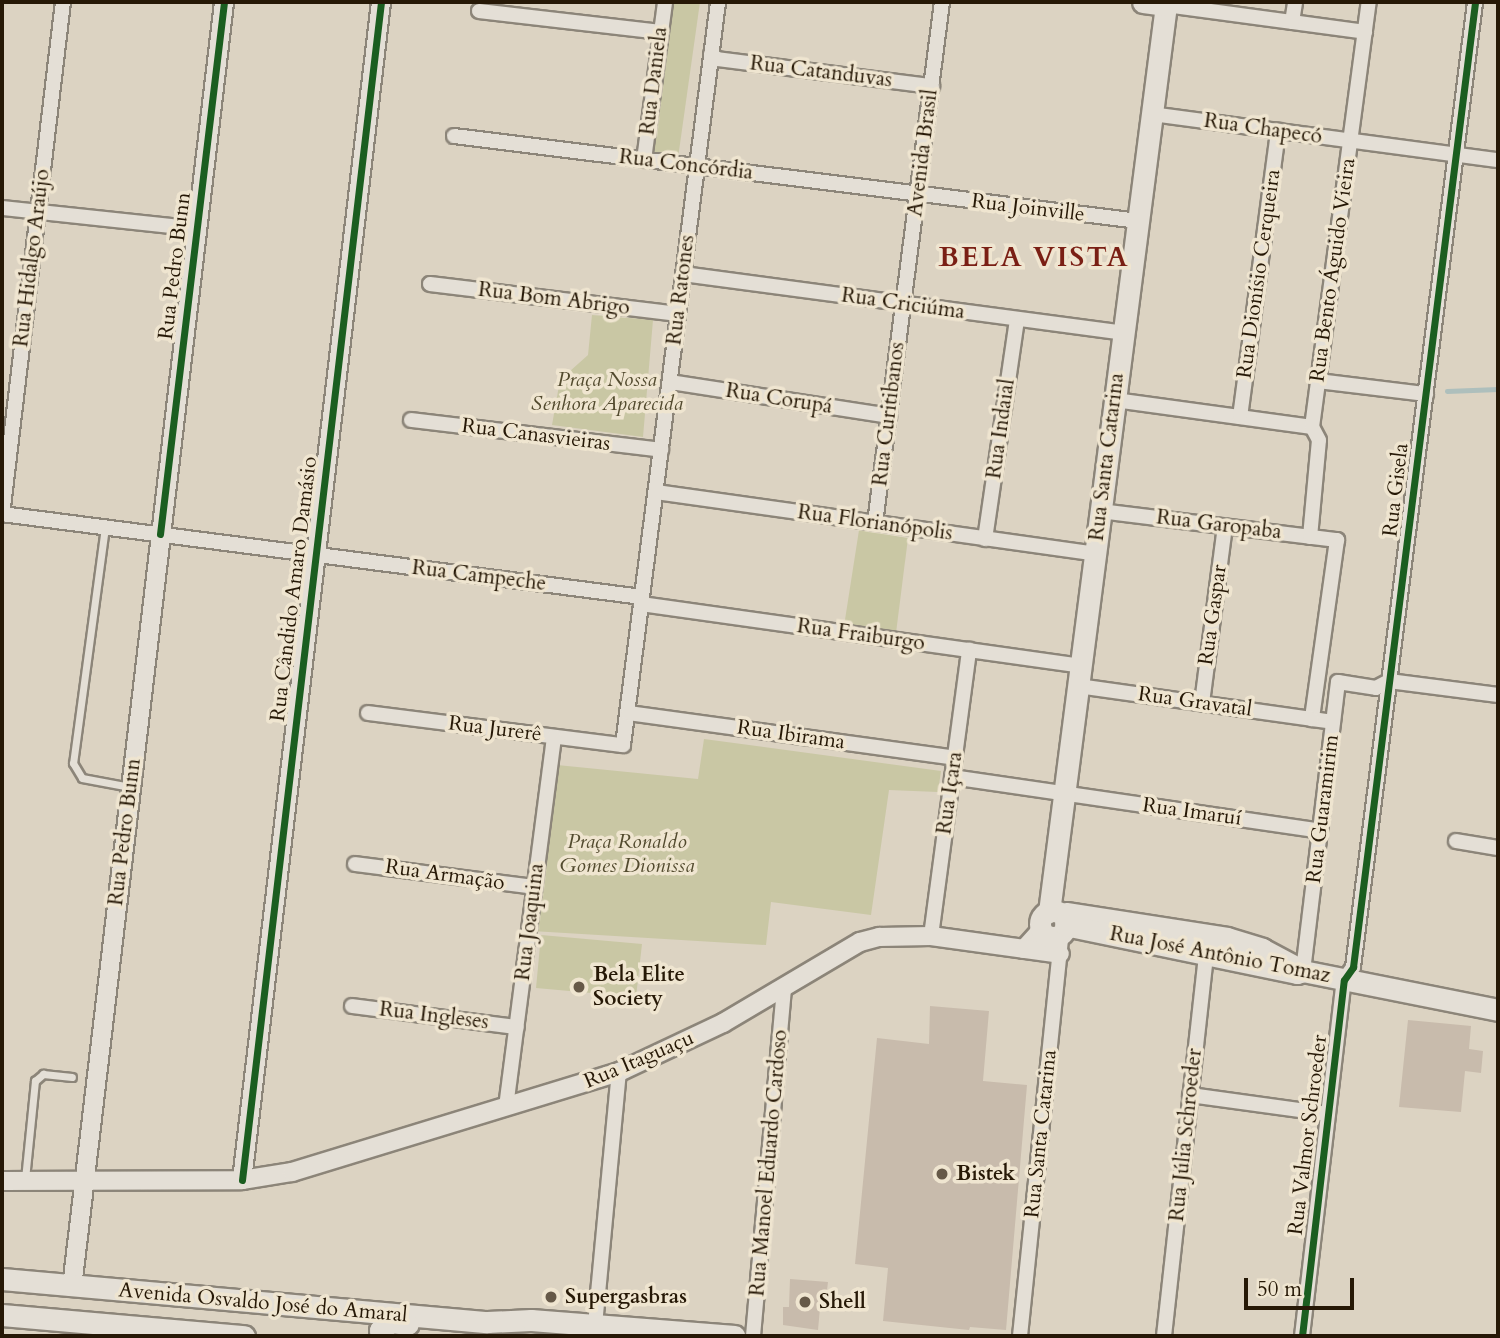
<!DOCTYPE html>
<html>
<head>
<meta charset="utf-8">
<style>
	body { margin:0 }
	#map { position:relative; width:1500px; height:1338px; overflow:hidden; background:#dcd3c2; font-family:Cardo,serif }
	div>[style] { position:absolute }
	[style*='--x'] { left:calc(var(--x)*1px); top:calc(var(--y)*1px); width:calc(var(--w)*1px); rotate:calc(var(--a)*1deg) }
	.green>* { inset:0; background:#c9c7a4 }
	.stream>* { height:4.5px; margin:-2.25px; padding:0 2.25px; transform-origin:2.25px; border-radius:2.25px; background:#aebfbc }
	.building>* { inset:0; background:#c8bbac }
	.roads { filter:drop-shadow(2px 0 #8c8579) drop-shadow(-2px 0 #8c8579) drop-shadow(0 2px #8c8579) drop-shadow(0 -2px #8c8579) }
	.service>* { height:7px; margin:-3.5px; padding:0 3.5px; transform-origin:3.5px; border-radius:3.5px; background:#e4dfd6 }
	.minor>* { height:14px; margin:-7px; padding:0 7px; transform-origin:7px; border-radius:7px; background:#e4dfd6 }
	.tertiary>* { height:18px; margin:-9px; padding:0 9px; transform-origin:9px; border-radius:9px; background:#e4dfd6 }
	.secondary>* { height:21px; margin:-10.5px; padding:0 10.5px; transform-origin:10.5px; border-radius:10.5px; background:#e4dfd6 }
	.secondary>.ring { margin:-10.5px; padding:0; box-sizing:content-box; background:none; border:21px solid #e4dfd6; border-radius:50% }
	.cycleway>* { height:7px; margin:-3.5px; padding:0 3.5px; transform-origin:3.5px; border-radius:3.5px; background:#1b5e20 }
	.dots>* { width:19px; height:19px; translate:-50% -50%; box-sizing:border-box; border:4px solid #efe5d0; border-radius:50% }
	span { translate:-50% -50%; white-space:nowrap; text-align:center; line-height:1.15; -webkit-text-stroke:7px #efe5d0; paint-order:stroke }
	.street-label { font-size:21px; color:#261806 }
	.park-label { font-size:21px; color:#524a2e; font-style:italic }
	.poi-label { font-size:21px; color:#261806; font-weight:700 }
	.left { translate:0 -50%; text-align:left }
	.district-label { font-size:28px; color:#7a1f14; font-weight:700; letter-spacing:2px }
	.frame { position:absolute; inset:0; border:4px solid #261806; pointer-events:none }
	.scale { position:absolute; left:1244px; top:1278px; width:110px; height:32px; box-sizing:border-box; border:4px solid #261806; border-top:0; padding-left:9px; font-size:21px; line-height:24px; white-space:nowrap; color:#261806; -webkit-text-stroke:5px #efe5d0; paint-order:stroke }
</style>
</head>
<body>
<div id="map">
	<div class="green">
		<div style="clip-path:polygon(672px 2px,700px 2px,678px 158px,653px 155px)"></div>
		<div style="clip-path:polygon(592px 315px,653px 320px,643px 437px,552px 425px,560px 380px,588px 355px)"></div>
		<div style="clip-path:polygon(859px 530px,908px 538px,896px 633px,844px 626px)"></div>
		<div style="clip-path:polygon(704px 739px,941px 771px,938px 792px,889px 790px,871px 915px,771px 902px,766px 945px,532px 931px,557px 765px,698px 779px)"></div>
		<div style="clip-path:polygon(541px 935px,642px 944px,636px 997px,536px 988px)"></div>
	</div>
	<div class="stream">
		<div style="--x:1447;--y:391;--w:51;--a:-2.2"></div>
	</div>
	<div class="building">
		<div style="clip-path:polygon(930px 1006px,989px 1011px,983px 1081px,1027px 1085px,1006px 1330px,970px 1327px,969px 1330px,883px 1321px,888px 1268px,855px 1264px,877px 1038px,929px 1044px)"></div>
		<div style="clip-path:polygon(1408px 1020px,1471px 1026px,1469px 1049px,1483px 1051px,1481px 1073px,1465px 1071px,1461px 1112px,1399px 1107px)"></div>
		<div style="clip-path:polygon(790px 1279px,828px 1282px,826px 1298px,821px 1297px,818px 1330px,783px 1325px,783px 1307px,789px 1307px)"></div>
	</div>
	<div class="roads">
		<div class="service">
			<div style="--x:105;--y:527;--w:238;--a:97.7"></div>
			<div style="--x:73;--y:763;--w:17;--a:59"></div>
			<div style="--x:82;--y:778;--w:49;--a:10.6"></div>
			<div style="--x:25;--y:1179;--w:99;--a:-84.2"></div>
			<div style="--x:35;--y:1081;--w:11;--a:-41"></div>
			<div style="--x:43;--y:1074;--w:29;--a:6"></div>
		</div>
		<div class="minor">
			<div style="--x:1166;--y:2;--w:3;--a:90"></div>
			<div style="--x:1166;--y:5;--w:201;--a:7.7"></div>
			<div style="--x:479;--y:11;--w:183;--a:6.6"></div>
			<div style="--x:1292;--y:22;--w:20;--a:-81"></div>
			<div style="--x:711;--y:54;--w:8;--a:40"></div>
			<div style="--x:717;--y:59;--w:217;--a:7.2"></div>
			<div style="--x:1152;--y:114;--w:349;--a:7.6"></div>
			<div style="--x:454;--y:136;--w:689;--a:7.08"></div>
			<div style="--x:644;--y:160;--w:159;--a:-82.4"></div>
			<div style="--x:2;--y:208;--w:196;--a:6.1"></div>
			<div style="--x:683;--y:274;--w:444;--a:7.6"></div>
			<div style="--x:430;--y:284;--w:250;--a:6.9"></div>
			<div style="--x:1318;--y:381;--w:109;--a:6.9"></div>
			<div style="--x:670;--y:382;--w:222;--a:8.8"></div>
			<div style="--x:1115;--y:400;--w:199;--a:7.8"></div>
			<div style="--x:1240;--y:417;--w:289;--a:-82.4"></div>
			<div style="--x:411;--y:420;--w:252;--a:6.8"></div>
			<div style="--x:656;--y:492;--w:443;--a:8"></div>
			<div style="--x:1100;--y:511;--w:239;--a:7"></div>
			<div style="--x:1337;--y:540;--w:181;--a:98"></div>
			<div style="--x:1312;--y:719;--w:21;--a:8"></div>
			<div style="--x:2;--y:514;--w:645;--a:7.39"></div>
			<div style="--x:2;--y:515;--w:517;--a:-83.22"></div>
			<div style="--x:875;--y:523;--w:525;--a:-82.67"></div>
			<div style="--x:1310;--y:537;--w:97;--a:-84.7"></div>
			<div style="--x:1319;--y:440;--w:15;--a:-118"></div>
			<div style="--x:1312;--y:427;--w:429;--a:-82.4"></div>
			<div style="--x:985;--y:539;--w:222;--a:-81.7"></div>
			<div style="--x:641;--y:604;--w:443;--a:8"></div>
			<div style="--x:1078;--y:686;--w:236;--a:8"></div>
			<div style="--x:1202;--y:703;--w:178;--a:-82.6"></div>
			<div style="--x:368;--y:713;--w:257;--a:7.2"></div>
			<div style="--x:623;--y:745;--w:749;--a:-82.71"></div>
			<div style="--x:628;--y:713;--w:330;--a:7.8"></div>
			<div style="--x:952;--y:777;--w:372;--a:8.3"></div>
			<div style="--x:1456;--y:841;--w:43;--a:9.5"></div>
			<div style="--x:355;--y:864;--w:181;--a:7.3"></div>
			<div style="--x:931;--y:936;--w:289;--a:-82.4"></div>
			<div style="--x:1303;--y:971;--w:291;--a:-83.1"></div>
			<div style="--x:1338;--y:682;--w:38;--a:9"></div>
			<div style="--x:1376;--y:688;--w:15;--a:-28"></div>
			<div style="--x:1389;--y:681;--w:110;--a:7.3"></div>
			<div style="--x:352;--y:1006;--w:166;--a:7.3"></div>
			<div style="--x:1190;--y:1095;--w:139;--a:7.8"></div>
			<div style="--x:506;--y:1107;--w:373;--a:-82.6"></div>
			<div style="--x:595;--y:1325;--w:254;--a:-84.6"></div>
			<div style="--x:753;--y:1336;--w:347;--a:-84.9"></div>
			<div style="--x:1020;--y:1336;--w:406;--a:-84.1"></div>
			<div style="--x:1164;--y:1336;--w:390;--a:-83.7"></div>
			<div style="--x:1302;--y:1336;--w:358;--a:-83.3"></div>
			<div style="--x:1344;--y:980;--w:16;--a:-55"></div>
			<div style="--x:1353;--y:967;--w:973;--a:-82.79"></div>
		</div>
		<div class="tertiary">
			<div style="--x:1024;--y:949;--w:25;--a:-48"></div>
			<div style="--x:242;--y:1180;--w:1186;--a:-83.27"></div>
			<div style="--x:2;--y:1181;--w:240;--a:-0.2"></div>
			<div style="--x:242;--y:1180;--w:51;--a:-9.1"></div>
			<div style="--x:292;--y:1172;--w:342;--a:-17"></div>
			<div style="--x:619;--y:1072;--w:115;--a:-25.2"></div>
			<div style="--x:723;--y:1023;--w:159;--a:-30.6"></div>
			<div style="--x:860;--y:942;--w:20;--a:-15"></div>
			<div style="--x:879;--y:937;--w:52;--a:-1.1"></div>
			<div style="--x:931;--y:936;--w:130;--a:7.9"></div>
			<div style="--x:72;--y:1287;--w:1294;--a:-83.25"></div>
		</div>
		<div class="secondary">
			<div class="ring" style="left:1040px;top:911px;width:5px;height:5px"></div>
			<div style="--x:1049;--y:912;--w:915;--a:-82.65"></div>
			<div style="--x:1166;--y:5;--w:23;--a:-173"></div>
			<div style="--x:1066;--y:913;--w:163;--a:8.8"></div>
			<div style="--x:1227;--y:938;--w:37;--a:17"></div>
			<div style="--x:1262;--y:949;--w:34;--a:28"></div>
			<div style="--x:1065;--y:925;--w:237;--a:11.7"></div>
			<div style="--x:1297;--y:973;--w:6;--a:-18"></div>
			<div style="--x:1303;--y:971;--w:199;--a:11.3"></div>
			<div style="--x:2;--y:1279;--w:487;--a:5.1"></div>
			<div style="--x:487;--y:1322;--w:44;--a:-2.6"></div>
			<div style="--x:531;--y:1320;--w:204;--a:4.5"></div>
			<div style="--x:2;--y:1315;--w:243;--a:5"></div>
			<div style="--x:381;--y:1336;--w:6;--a:-99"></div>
			<div style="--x:380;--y:1330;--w:14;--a:-36"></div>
			<div style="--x:391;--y:1322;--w:17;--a:7"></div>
		</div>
	</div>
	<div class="cycleway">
		<div style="--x:160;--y:534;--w:536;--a:-83.14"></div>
		<div style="--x:242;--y:1180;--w:1186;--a:-83.27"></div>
		<div style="--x:1302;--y:1336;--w:358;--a:-83.3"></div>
		<div style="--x:1344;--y:980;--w:16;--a:-55"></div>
		<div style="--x:1353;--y:967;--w:973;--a:-82.79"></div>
	</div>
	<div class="dots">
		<div style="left:579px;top:987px;background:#665948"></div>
		<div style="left:942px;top:1174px;background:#665948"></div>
		<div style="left:551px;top:1297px;background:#665948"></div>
		<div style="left:805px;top:1302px;background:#665948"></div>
	</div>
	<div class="street-label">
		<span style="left:821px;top:72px;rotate:7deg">Rua Catanduvas</span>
		<span style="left:654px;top:81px;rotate:-83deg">Rua Daniela</span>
		<span style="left:1263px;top:129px;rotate:8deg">Rua Chapecó</span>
		<span style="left:923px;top:153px;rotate:-83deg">Avenida Brasil</span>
		<span style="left:686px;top:165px;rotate:7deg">Rua Concórdia</span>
		<span style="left:1028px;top:208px;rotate:7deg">Rua Joinville</span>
		<span style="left:32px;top:258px;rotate:-83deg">Rua Hidalgo Araújo</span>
		<span style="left:175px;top:266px;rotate:-83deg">Rua Pedro Bunn</span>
		<span style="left:1333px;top:270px;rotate:-82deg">Rua Bento Águido Vieira</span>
		<span style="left:1259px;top:274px;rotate:-82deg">Rua Dionísio Cerqueira</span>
		<span style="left:681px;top:290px;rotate:-83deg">Rua Ratones</span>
		<span style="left:554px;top:299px;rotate:7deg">Rua Bom Abrigo</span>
		<span style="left:903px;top:304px;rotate:8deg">Rua Criciúma</span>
		<span style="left:779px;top:399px;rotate:9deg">Rua Corupá</span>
		<span style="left:889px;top:414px;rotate:-83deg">Rua Curitibanos</span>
		<span style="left:1001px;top:429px;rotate:-82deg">Rua Indaial</span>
		<span style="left:536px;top:435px;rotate:7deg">Rua Canasvieiras</span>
		<span style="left:1107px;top:457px;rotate:-83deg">Rua Santa Catarina</span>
		<span style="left:1396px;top:490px;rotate:-83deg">Rua Gisela</span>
		<span style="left:875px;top:523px;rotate:8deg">Rua Florianópolis</span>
		<span style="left:1219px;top:525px;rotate:7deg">Rua Garopaba</span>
		<span style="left:479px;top:576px;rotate:7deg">Rua Campeche</span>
		<span style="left:294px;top:589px;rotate:-83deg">Rua Cândido Amaro Damásio</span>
		<span style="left:1213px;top:615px;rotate:-82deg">Rua Gaspar</span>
		<span style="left:861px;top:635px;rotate:8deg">Rua Fraiburgo</span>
		<span style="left:1195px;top:702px;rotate:8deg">Rua Gravatal</span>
		<span style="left:495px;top:729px;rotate:7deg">Rua Jurerê</span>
		<span style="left:791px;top:735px;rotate:8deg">Rua Ibirama</span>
		<span style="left:950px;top:793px;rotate:-82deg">Rua Içara</span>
		<span style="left:1323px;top:809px;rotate:-83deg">Rua Guaramirim</span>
		<span style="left:1192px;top:812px;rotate:8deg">Rua Imaruí</span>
		<span style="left:125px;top:832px;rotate:-83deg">Rua Pedro Bunn</span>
		<span style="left:445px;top:875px;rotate:8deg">Rua Armação</span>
		<span style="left:530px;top:922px;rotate:-83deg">Rua Joaquina</span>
		<span style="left:1220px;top:955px;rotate:11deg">Rua José Antônio Tomaz</span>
		<span style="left:434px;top:1016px;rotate:7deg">Rua Ingleses</span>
		<span style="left:639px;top:1060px;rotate:-23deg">Rua Itaguaçu</span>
		<span style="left:1041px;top:1134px;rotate:-84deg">Rua Santa Catarina</span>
		<span style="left:1186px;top:1135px;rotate:-84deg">Rua Júlia Schroeder</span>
		<span style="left:1308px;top:1135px;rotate:-83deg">Rua Valmor Schroeder</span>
		<span style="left:769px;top:1163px;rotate:-85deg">Rua Manoel Eduardo Cardoso</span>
		<span style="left:263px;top:1303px;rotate:5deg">Avenida Osvaldo José do Amaral</span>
	</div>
	<div class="park-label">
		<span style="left:607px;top:392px">Praça Nossa<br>Senhora Aparecida</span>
		<span style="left:627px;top:854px">Praça Ronaldo<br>Gomes Dionissa</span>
	</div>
	<div class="poi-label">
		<span class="left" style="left:593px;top:987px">Bela Elite<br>Society</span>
		<span class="left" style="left:956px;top:1174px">Bistek</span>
		<span class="left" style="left:565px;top:1297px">Supergasbras</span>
		<span class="left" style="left:819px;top:1302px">Shell</span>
	</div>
	<div class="district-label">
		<span style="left:1034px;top:257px">BELA VISTA</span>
	</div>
	<div class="frame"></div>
	<div class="scale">50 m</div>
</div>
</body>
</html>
